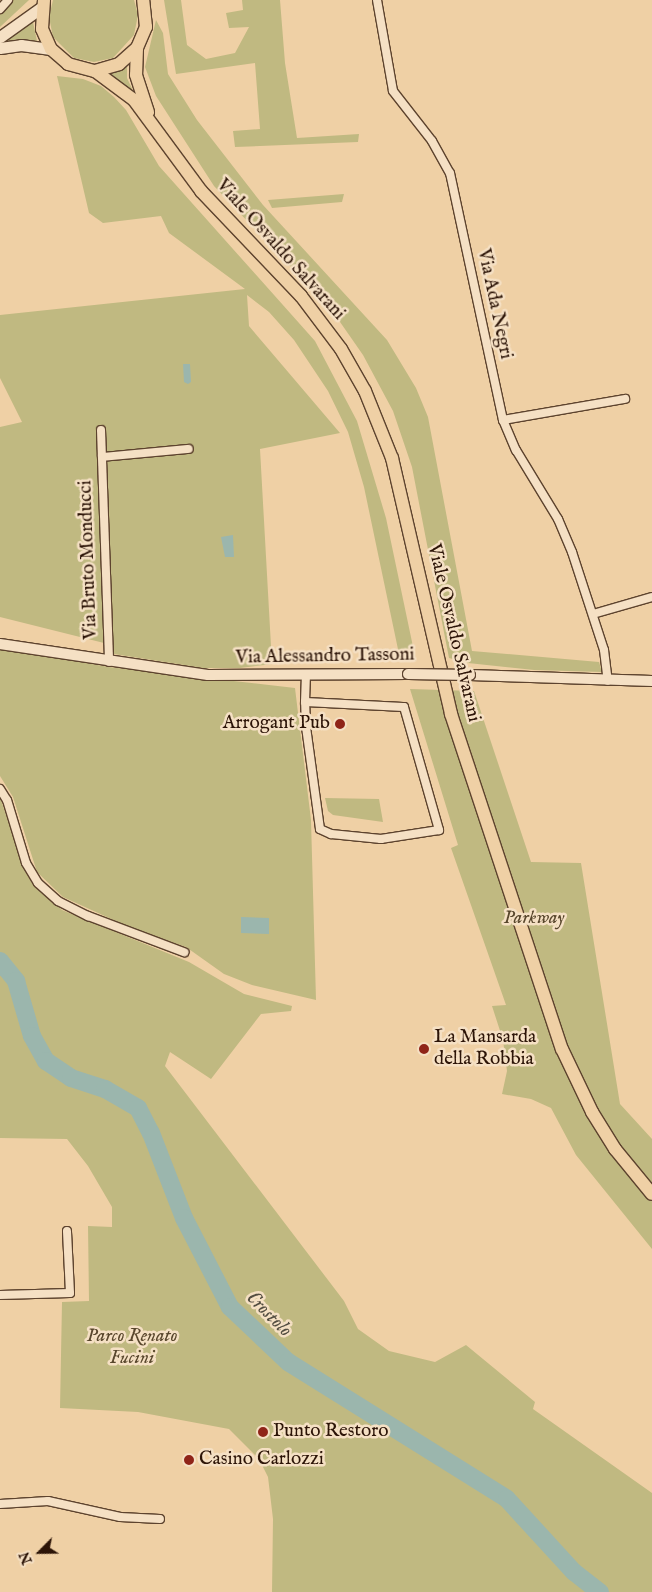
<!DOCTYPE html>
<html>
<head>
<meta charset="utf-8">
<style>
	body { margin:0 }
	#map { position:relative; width:652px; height:1592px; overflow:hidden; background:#efd0a5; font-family:"IM FELL English",serif }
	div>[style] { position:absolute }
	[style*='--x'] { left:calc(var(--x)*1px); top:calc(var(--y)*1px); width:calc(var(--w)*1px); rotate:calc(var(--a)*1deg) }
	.green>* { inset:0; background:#c0b981 }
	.water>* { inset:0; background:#9bb6ad }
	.river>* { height:18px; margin:-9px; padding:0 9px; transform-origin:9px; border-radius:9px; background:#9bb6ad }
	.roads { filter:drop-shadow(1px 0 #5d432e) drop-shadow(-1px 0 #5d432e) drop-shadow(0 1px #5d432e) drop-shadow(0 -1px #5d432e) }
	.minor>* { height:8px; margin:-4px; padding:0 4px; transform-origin:4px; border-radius:4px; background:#f5e0c4 }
	.tertiary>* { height:10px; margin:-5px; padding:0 5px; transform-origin:5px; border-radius:5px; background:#f5e0c4 }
	.secondary>* { height:11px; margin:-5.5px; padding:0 5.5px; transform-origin:5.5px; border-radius:5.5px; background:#f5e0c4 }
	.primary>* { height:12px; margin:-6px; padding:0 6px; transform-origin:6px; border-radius:6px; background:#efd0a5 }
	.bridges { filter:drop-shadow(1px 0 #5d432e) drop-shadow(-1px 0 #5d432e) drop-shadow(0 1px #5d432e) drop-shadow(0 -1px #5d432e) }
	.tertiary-bridge>* { height:10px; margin:-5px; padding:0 5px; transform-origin:5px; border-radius:5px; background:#f5e0c4 }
	.dots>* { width:14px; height:14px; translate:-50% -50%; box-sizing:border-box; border:2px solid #f5e0c4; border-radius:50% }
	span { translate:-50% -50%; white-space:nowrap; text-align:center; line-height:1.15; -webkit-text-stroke:5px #f5e0c4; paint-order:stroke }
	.street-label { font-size:19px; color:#2c1407 }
	.poi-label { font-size:19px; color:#2c1407 }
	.right { translate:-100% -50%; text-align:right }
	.left { translate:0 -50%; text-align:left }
	.park-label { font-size:19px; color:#58462c; font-style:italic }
	.water-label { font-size:20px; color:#534d41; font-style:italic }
	.north { position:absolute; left:15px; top:1527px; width:50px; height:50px; -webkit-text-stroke:4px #f5e0c4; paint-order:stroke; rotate:247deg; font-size:14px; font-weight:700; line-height:20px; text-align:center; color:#2c1407 }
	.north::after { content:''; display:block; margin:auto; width:18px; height:22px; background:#2c1407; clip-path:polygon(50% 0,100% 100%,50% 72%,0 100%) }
</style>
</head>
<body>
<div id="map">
	<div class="green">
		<div style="clip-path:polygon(8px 0,29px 0,0 27px,0 9px)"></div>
		<div style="clip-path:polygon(53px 0,134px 0,138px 15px,134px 35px,113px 58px,94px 62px,74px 58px,53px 37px,49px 17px)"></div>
		<div style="clip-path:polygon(164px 0,181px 0,187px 45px,206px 59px,235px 53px,249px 27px,229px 28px,226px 13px,243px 10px,242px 0,280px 0,285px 63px,297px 138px,359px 134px,358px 142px,235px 147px,233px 131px,260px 129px,255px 63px,176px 74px)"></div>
		<div style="clip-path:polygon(156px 20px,163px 33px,168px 74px,197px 120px,263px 205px,387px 340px,416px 388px,428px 417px,472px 651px,599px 662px,602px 672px,534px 670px,468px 663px,449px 658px,412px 467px,393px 411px,363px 355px,331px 309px,214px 186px,156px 96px,145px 67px)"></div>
		<div style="clip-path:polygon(33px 22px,37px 41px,19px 39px,0 43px)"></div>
		<div style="clip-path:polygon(127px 65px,127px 78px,134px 93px,111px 74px)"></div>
		<div style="clip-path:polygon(57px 76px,83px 79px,101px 86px,114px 97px,126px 110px,159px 166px,315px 341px,357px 421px,386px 518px,416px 661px,399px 654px,364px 487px,348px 432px,328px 391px,294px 340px,269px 312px,247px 295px,249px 326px,340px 433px,260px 449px,272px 664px,240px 668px,203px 668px,120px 655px,109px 653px,108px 644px,0 617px,0 427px,22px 422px,0 378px,0 315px,245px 289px,169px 233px,161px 216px,103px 223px,89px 213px)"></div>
		<div style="clip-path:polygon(344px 194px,342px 202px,272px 208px,268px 200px)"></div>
		<div style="clip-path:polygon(0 648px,109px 667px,295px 688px,311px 820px,316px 1000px,252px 985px,224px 974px,186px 947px,131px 928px,63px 897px,37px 872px,13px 797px,0 776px)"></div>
		<div style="clip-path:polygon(410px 689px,474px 691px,531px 862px,581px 863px,620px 1104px,652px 1139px,652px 1249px,576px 1155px,551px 1108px,531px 1099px,502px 1094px,507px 1071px,503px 1040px,492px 1006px,506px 1005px,451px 848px,458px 845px)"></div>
		<div style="clip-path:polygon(0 797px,25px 871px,32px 883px,62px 910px,189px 962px,244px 994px,292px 1006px,291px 1011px,261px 1014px,211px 1079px,170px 1052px,165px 1066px,344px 1301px,358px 1329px,389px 1351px,435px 1362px,466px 1345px,535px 1402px,533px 1409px,652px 1493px,652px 1592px,272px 1592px,273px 1519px,268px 1477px,259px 1459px,229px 1429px,138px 1412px,60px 1408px,62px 1302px,89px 1301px,88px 1226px,112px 1227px,112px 1207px,88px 1166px,67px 1139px,0 1138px)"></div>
		<div style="clip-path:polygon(325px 798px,379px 799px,383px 822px,333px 815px,328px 811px)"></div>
	</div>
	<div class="water">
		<div style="clip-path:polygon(183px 364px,190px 364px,191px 382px,188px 384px,184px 382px)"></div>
		<div style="clip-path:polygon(233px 535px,234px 557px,225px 557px,221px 537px)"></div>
		<div style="clip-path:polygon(241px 917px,269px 918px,269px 934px,241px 933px)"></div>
	</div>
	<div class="river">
		<div style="--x:0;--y:961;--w:26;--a:51"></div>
		<div style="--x:16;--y:981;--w:57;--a:73.8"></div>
		<div style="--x:32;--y:1036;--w:29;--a:61"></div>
		<div style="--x:46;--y:1061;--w:30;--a:34"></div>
		<div style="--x:71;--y:1078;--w:36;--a:18"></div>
		<div style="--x:105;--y:1089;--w:38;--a:30"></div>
		<div style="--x:138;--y:1108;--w:28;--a:63"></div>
		<div style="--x:151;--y:1133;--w:91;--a:68.8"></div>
		<div style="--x:184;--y:1218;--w:100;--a:62.7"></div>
		<div style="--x:230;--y:1307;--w:80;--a:43.5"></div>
		<div style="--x:288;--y:1362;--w:258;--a:32"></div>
		<div style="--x:507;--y:1499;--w:99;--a:47.5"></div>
		<div style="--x:574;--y:1572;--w:33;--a:38"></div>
	</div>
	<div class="roads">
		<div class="minor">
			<div style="--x:377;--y:0;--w:92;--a:80"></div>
			<div style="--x:393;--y:91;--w:63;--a:52"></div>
			<div style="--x:432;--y:141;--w:37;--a:61"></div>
			<div style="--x:450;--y:173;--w:253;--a:77.9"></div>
			<div style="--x:503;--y:420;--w:33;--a:67"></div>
			<div style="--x:516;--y:450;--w:81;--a:58.7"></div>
			<div style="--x:558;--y:519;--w:36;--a:67"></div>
			<div style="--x:572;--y:552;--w:103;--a:71.9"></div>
			<div style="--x:604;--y:650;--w:31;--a:83"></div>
			<div style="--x:0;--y:9;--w:12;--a:-48"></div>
			<div style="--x:503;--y:420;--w:124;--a:-9.8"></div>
			<div style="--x:101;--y:430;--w:232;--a:88"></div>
			<div style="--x:102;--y:457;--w:87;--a:-5.3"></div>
			<div style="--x:593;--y:614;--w:61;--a:-16.1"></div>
			<div style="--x:305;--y:702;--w:99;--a:2.9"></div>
			<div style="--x:404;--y:707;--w:128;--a:74.1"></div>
			<div style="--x:439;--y:830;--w:59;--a:171.2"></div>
			<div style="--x:381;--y:839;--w:50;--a:-174.3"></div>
			<div style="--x:331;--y:834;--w:12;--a:-156"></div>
			<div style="--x:320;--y:829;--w:103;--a:-97.8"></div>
			<div style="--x:306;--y:727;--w:25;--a:-92"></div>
			<div style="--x:305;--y:702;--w:26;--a:-88"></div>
			<div style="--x:0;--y:789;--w:13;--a:58"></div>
			<div style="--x:7;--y:800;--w:66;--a:73.2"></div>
			<div style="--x:26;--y:863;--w:23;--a:59"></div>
			<div style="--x:38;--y:883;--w:27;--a:42"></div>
			<div style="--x:58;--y:901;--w:34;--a:27"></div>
			<div style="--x:88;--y:916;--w:103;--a:20.6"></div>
			<div style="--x:0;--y:1295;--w:70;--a:-1.6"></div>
			<div style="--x:70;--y:1293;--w:62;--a:-92.8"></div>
			<div style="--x:0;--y:1504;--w:48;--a:-3.6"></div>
			<div style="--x:48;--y:1501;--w:74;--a:12.5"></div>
			<div style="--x:120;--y:1517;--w:40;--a:2.9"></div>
		</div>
		<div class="tertiary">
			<div style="--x:0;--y:644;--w:210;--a:8.5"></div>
			<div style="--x:208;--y:675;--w:200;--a:-0.3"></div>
			<div style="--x:470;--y:675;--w:182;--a:1.9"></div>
		</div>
		<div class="secondary">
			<div style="--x:0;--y:37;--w:52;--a:-35.5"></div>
			<div style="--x:0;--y:48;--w:21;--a:-8"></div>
			<div style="--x:21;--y:45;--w:30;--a:8"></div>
		</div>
		<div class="primary">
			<div style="--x:44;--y:0;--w:29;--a:94"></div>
			<div style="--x:42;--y:29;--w:22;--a:66"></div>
			<div style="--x:51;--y:49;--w:23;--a:41"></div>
			<div style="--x:68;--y:64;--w:28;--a:15"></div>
			<div style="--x:95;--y:71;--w:25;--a:-16"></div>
			<div style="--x:119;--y:64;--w:24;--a:-42"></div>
			<div style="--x:137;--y:48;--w:23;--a:-67"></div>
			<div style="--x:146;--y:27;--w:27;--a:-96"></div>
			<div style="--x:137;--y:48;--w:27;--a:92"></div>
			<div style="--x:136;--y:75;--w:39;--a:72"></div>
			<div style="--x:95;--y:71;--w:49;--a:36.6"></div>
			<div style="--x:134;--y:100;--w:113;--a:53.6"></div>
			<div style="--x:201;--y:191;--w:145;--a:46.4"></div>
			<div style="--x:301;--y:296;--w:66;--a:53"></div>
			<div style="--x:341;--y:349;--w:48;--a:60.3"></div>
			<div style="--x:365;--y:391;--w:72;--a:68.1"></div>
			<div style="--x:392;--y:458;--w:263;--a:77"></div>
			<div style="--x:451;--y:714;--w:353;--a:71.7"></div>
			<div style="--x:562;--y:1049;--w:70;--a:64.5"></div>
			<div style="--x:592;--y:1112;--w:44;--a:58.1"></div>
			<div style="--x:615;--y:1149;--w:58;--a:50.6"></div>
		</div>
	</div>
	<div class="bridges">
		<div class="tertiary-bridge">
			<div style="--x:408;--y:674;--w:62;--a:0.9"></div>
		</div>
	</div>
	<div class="dots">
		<div style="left:340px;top:724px;background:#8f2418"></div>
		<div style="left:424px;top:1049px;background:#8f2418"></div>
		<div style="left:263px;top:1432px;background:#8f2418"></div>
		<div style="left:189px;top:1460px;background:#8f2418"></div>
	</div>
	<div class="street-label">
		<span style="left:280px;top:250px;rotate:48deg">Viale Osvaldo Salvarani</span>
		<span style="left:494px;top:304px;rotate:78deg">Via Ada Negri</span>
		<span style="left:89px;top:560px;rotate:-92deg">Via Bruto Monducci</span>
		<span style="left:453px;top:633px;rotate:77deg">Viale Osvaldo Salvarani</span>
		<span style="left:325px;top:657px;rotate:-1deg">Via Alessandro Tassoni</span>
	</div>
	<div class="poi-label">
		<span class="right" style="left:330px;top:724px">Arrogant Pub</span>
		<span class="left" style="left:434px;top:1049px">La Mansarda<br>della Robbia</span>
		<span class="left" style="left:273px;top:1432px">Punto Restoro</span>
		<span class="left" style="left:199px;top:1460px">Casino Carlozzi</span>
	</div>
	<div class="park-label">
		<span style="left:534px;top:919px">Parkway</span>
		<span style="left:132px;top:1348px">Parco Renato<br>Fucini</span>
	</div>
	<div class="water-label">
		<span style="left:269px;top:1314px;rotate:45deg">Crostolo</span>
	</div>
	<div class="north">N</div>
</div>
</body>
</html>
